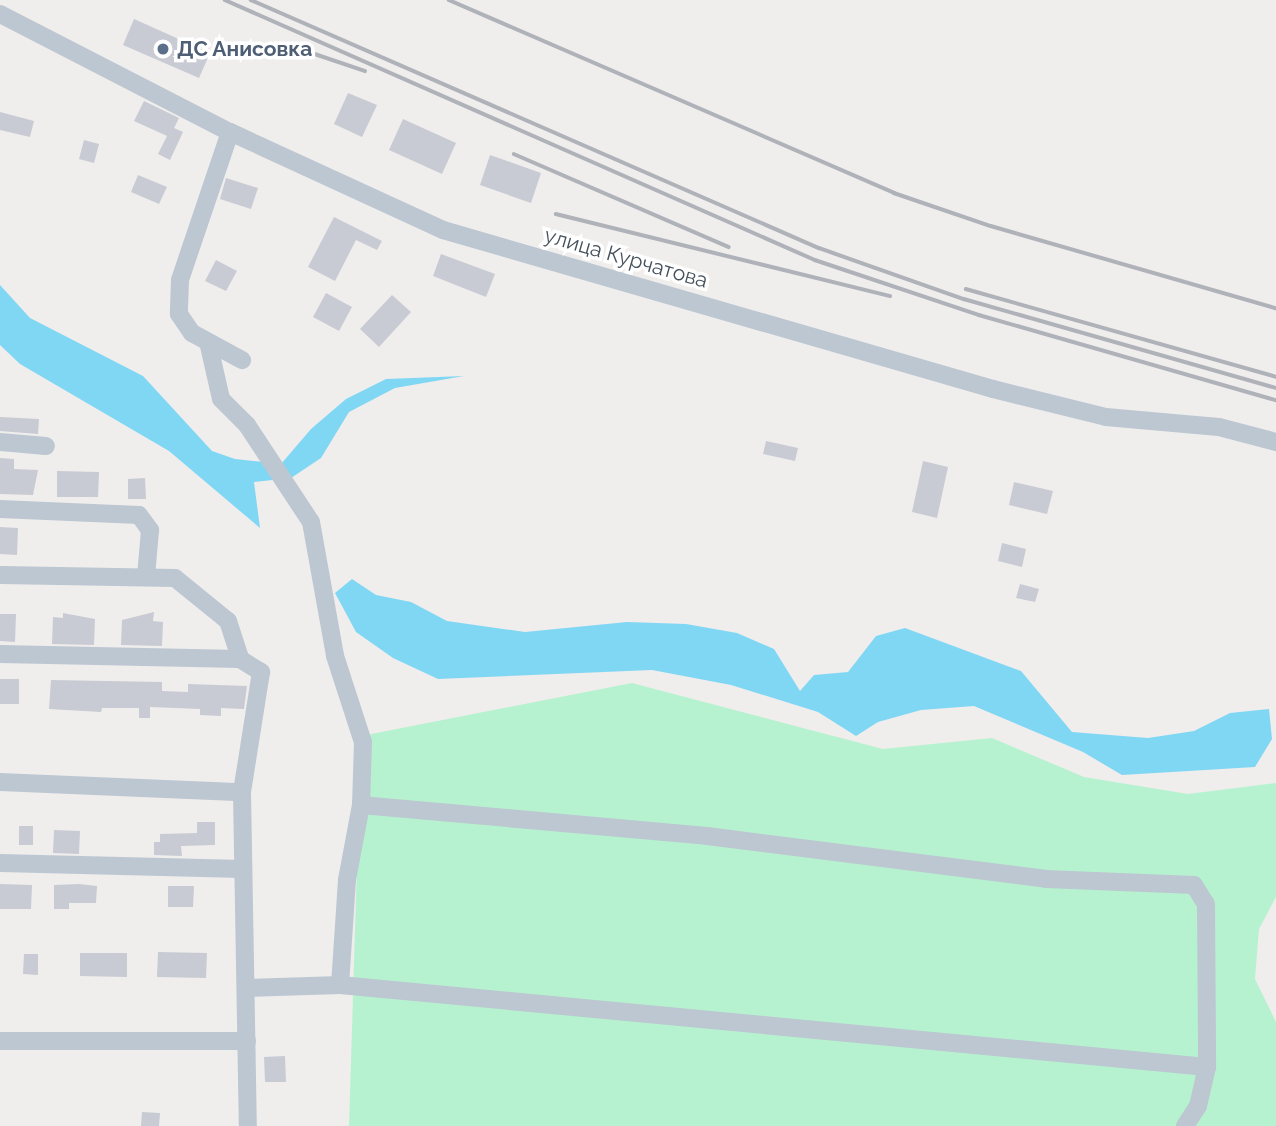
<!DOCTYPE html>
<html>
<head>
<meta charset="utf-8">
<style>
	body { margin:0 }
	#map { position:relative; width:1276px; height:1126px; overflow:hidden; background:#f0eded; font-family:Raleway,sans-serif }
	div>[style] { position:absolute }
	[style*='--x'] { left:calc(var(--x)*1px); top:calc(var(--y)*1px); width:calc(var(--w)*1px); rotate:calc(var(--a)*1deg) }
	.green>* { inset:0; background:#b7f2d0 }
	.water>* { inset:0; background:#80d7f3 }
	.building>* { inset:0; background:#c8cbd3 }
	.minor>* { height:18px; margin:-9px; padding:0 9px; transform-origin:9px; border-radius:9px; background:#bcc7d1 }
	.rail>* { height:3.5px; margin:-1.75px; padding:0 1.75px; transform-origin:1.75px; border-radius:1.75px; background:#afb2b8 }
	.dots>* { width:19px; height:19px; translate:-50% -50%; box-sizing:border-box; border:4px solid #fff; border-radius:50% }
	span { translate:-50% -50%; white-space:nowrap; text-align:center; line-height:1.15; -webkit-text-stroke:7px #fff; paint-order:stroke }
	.service-label { font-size:21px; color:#4e5e75; font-weight:700 }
	.left { translate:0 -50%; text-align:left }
	.street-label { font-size:21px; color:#44505c }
</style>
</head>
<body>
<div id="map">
	<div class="green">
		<div style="clip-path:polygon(632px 683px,883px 749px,992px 738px,1084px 777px,1188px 794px,1276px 783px,1276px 897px,1259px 929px,1255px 979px,1276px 1022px,1276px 1126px,349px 1126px,361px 736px)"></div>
	</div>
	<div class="water">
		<div style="clip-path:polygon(0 285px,30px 318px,143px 376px,212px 451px,235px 459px,281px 464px,311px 429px,346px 399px,386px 379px,464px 376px,395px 388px,349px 412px,321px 458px,291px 478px,254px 482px,260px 528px,169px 451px,20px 364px,0 345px)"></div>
		<div style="clip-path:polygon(352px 579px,376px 595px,411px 602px,447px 621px,525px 632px,627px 622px,686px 624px,737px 633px,774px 649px,800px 691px,814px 675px,848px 672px,876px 636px,905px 628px,1021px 671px,1072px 732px,1148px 738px,1194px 731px,1230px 713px,1269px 709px,1272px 739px,1255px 767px,1122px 775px,1083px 752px,974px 706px,921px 710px,878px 722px,856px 736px,818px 712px,731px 685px,652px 670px,438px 679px,393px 658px,356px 632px,335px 593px)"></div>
	</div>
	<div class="building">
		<div style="clip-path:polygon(134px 19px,210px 53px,199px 78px,123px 45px)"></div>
		<div style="clip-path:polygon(348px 93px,377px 105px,362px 137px,334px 124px)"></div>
		<div style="clip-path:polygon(144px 101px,179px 118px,174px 128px,183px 132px,170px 160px,158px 154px,167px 136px,134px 121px)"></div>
		<div style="clip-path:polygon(0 112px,34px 121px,30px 137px,0 130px)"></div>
		<div style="clip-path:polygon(403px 119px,456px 143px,442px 174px,389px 150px)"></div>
		<div style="clip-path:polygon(84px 140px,99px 144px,94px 163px,79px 159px)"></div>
		<div style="clip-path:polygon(490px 155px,541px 173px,531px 203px,480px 185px)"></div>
		<div style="clip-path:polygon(138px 175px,167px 187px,159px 204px,131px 192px)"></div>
		<div style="clip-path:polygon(226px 178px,258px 188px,251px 209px,220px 199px)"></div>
		<div style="clip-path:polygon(334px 217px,382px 241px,377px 250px,356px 240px,335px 281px,308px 267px)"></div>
		<div style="clip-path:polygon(441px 254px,495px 274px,486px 297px,433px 276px)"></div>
		<div style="clip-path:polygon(216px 260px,237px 271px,226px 291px,205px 281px)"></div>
		<div style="clip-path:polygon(326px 293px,352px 307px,339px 331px,313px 317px)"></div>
		<div style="clip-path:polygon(392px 295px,411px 312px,379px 347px,360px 329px)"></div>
		<div style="clip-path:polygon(0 417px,39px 419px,38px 434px,0 431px)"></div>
		<div style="clip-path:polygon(766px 441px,798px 448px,795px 461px,763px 454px)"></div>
		<div style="clip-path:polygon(0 458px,14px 459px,14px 469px,38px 470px,33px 495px,0 494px)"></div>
		<div style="clip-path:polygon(923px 461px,948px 467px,937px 518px,912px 512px)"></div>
		<div style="clip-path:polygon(57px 471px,99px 472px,98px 497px,57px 497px)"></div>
		<div style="clip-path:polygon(145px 478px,146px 499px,128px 499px,128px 479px)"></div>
		<div style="clip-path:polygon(1014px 482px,1053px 491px,1047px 514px,1009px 505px)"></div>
		<div style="clip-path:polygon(0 527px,18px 528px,17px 555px,0 554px)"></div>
		<div style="clip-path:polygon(1002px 543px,1026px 549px,1022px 567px,998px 561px)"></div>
		<div style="clip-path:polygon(1020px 584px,1039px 589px,1035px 602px,1016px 598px)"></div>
		<div style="clip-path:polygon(154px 612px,153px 621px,163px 622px,162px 646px,121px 645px,122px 620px)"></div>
		<div style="clip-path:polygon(63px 613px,95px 619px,94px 645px,52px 644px,53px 617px,63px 618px)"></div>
		<div style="clip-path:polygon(0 614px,16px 614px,15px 642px,0 641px)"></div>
		<div style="clip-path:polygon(0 679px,19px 679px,19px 704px,0 704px)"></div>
		<div style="clip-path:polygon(51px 680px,162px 682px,162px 691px,188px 692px,188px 684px,247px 686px,244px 709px,221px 708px,221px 716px,200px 715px,200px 709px,150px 707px,150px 718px,139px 718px,139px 708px,102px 708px,101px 712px,49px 709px)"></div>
		<div style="clip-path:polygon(197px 822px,215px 822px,215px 845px,181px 846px,182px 856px,154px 855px,154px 842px,160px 842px,160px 834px,197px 833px)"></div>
		<div style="clip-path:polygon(19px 826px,33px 826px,33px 845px,19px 845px)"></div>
		<div style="clip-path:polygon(54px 830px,80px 831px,79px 854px,53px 853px)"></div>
		<div style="clip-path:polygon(0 884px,32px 885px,31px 909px,0 909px)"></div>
		<div style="clip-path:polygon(79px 884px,97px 886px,96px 903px,69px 903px,69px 909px,54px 909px,54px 885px)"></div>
		<div style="clip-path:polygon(168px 886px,194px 886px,193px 907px,168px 907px)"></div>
		<div style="clip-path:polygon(158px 952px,207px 953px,206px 978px,157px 977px)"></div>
		<div style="clip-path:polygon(80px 953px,127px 953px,127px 977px,80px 976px)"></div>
		<div style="clip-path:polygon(24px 954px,38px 954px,38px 975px,23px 974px)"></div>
		<div style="clip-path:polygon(285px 1056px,286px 1082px,265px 1082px,264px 1057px)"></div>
		<div style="clip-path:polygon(142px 1112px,160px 1113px,159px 1126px,141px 1126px)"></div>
	</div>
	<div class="minor">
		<div style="--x:0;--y:14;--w:259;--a:27.2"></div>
		<div style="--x:230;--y:132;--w:234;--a:24.7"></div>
		<div style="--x:443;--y:230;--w:573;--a:16.12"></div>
		<div style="--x:993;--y:389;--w:116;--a:13.9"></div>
		<div style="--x:1106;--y:417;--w:113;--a:5.1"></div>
		<div style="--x:1219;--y:427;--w:59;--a:14.7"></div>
		<div style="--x:230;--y:132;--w:156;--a:108.7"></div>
		<div style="--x:180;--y:280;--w:34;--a:92"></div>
		<div style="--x:179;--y:314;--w:23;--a:56"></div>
		<div style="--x:192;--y:333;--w:57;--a:28.4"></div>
		<div style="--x:209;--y:346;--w:54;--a:77.2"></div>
		<div style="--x:221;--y:399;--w:37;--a:45"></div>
		<div style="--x:247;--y:425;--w:116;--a:56.6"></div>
		<div style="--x:311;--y:522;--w:136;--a:79.8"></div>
		<div style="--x:335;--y:656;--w:90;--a:72"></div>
		<div style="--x:363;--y:742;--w:63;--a:91.8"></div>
		<div style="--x:361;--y:805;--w:76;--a:100.6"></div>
		<div style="--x:347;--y:880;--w:105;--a:93.8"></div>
		<div style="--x:340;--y:985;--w:93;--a:178.2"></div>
		<div style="--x:0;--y:442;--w:46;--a:5"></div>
		<div style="--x:0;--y:509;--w:139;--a:2.5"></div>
		<div style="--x:139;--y:515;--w:19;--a:54"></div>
		<div style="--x:150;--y:530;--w:47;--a:94.9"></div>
		<div style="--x:0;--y:575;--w:175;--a:1"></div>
		<div style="--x:175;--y:578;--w:68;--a:39.1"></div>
		<div style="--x:228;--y:621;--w:40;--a:72"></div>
		<div style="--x:0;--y:654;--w:240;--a:1.2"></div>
		<div style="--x:240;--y:659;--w:25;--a:32"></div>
		<div style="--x:261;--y:672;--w:121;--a:99"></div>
		<div style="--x:242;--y:792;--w:334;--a:89"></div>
		<div style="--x:0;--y:782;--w:242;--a:2.4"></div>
		<div style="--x:361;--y:805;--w:347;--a:5.1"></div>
		<div style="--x:707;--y:836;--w:342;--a:7.2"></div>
		<div style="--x:1046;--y:879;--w:148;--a:2.3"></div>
		<div style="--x:1194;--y:885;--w:22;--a:58"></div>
		<div style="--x:1206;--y:904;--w:163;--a:89.6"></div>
		<div style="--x:1207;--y:1067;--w:40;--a:103"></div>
		<div style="--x:1198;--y:1106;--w:24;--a:123"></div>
		<div style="--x:0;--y:863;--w:243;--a:1.4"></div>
		<div style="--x:340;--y:985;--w:871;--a:5.4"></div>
		<div style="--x:0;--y:1041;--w:247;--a:0"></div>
	</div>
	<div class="rail">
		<div style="--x:225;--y:0;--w:645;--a:23.78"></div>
		<div style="--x:815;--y:260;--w:173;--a:18.5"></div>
		<div style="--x:979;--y:315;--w:309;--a:16"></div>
		<div style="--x:251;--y:0;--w:620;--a:23.59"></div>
		<div style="--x:819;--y:248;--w:154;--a:19.4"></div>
		<div style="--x:964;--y:299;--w:324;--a:15.9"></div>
		<div style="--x:449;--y:0;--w:485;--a:23.4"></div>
		<div style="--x:894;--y:193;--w:102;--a:18.8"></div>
		<div style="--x:991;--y:226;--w:297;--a:16.1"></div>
		<div style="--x:312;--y:53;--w:56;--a:18.8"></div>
		<div style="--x:514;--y:154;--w:234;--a:23.4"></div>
		<div style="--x:556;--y:214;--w:344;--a:13.8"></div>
		<div style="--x:966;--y:289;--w:322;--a:15.8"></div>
	</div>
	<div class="dots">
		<div style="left:163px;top:49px;background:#5c6f8a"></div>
	</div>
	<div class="service-label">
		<span class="left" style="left:177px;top:49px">ДС Анисовка</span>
	</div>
	<div class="street-label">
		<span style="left:626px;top:258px;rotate:16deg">улица Курчатова</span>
	</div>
</div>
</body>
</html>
